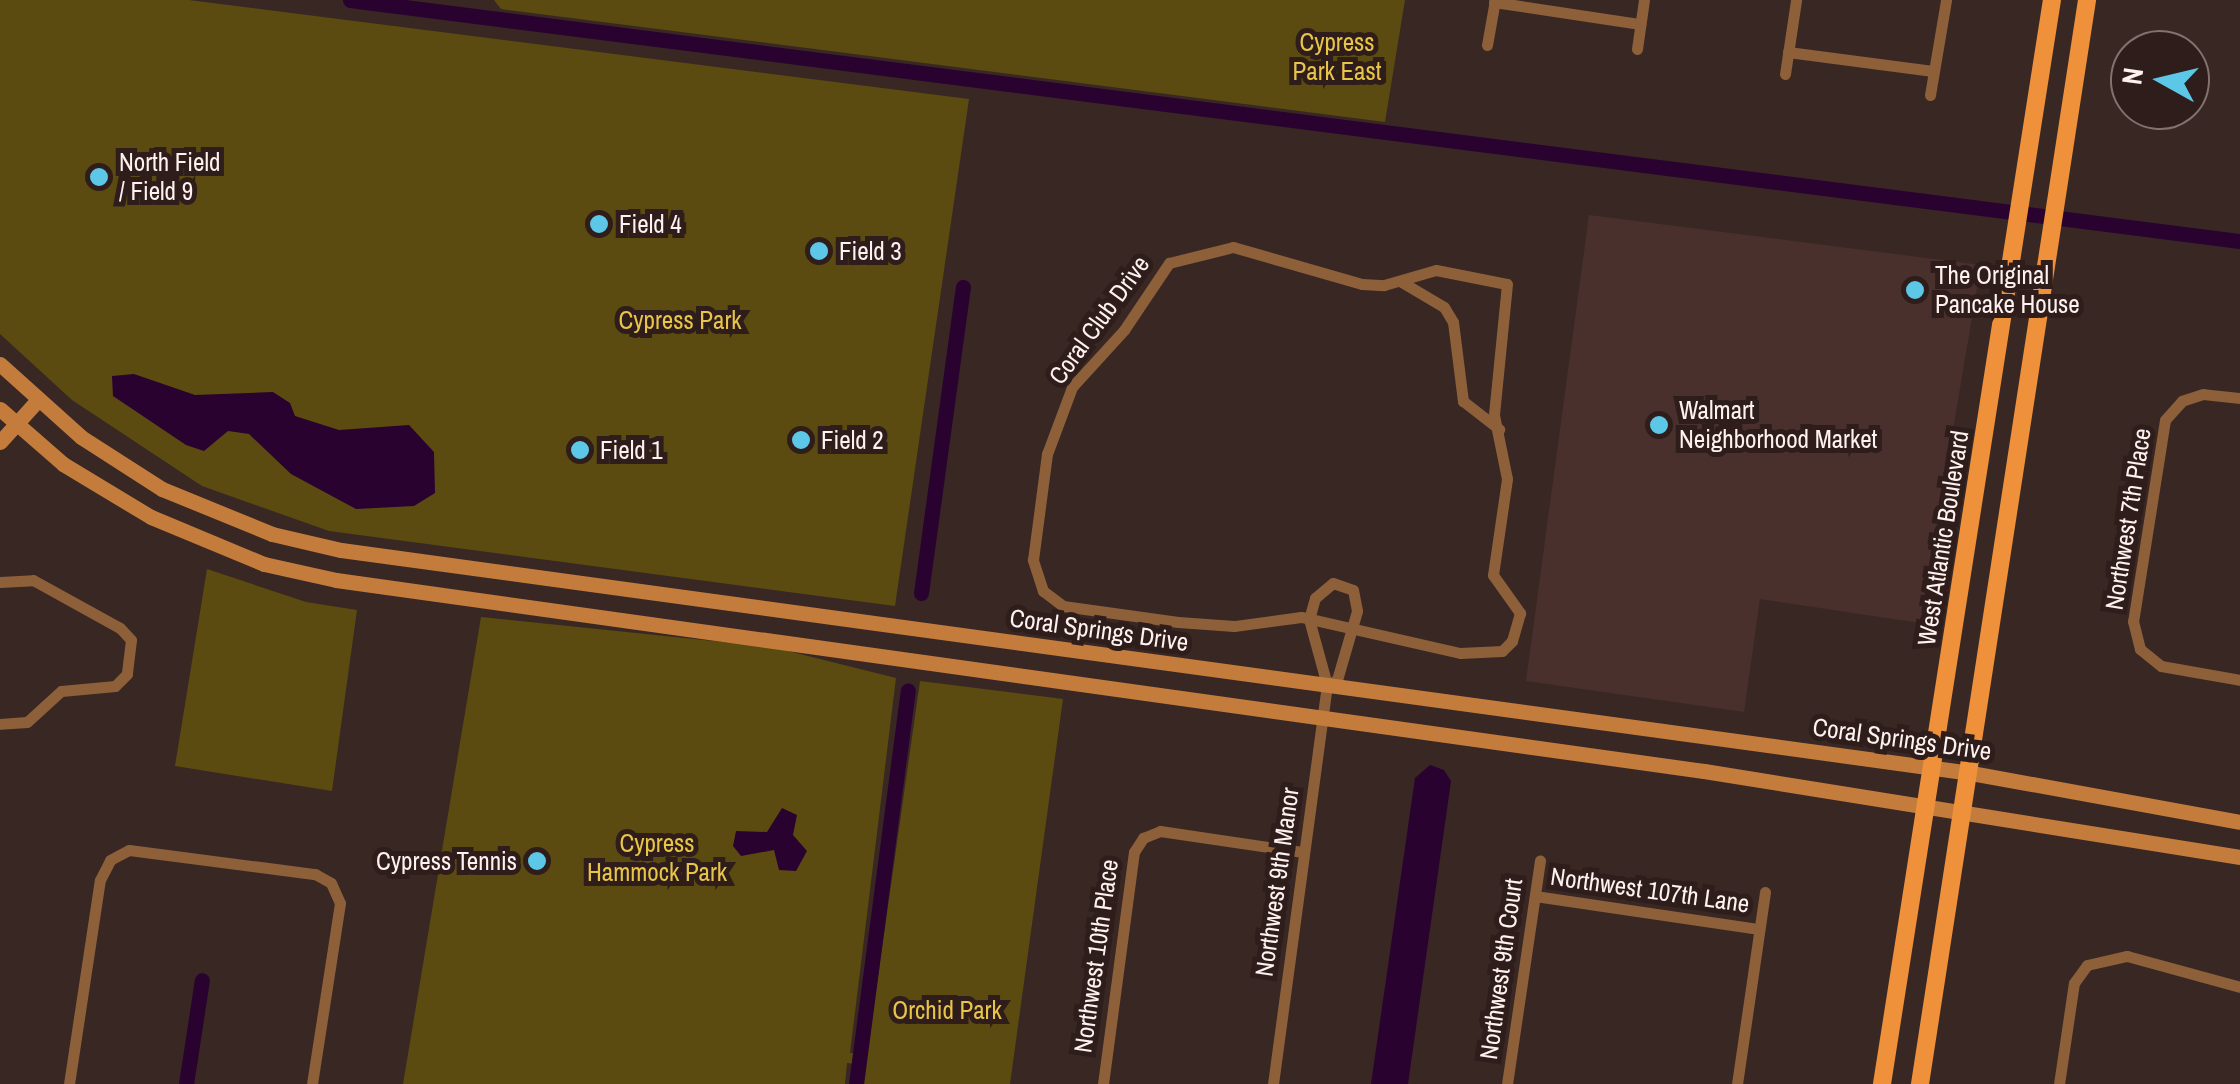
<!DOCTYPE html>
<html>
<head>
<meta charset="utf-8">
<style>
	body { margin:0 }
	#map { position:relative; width:2240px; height:1084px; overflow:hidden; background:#392724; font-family:"Archivo Narrow",sans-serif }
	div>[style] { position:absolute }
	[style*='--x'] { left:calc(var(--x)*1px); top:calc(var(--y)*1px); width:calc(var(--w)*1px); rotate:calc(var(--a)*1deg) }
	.built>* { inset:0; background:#49302d }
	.green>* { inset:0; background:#5b4b10 }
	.water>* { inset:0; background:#290230 }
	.canal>* { height:15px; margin:-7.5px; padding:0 7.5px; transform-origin:7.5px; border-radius:7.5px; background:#290230 }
	.street>* { height:11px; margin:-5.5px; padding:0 5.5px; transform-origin:5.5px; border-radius:5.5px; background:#8d603a }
	.secondary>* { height:15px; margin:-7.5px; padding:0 7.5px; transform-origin:7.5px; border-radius:7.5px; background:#c47c3c }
	.primary>* { height:18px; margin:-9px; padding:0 9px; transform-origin:9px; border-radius:9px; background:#ee913a }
	.dots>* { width:28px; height:28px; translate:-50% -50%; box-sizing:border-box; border:5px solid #2e1d1b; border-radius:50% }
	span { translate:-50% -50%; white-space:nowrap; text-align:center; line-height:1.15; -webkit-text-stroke:10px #2e1d1b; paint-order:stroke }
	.park-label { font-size:25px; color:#e8c548 }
	.poi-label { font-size:25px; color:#fef1ef }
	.left { translate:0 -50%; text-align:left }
	.right { translate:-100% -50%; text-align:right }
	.street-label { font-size:25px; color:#fef1ef }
	.north { position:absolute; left:2110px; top:30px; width:100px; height:100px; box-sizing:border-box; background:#2e1d1b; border:2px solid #817270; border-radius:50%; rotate:278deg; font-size:28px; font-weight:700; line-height:40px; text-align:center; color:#fef1ef }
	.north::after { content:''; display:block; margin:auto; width:35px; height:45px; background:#5dc7e8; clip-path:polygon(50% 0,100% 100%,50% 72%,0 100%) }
</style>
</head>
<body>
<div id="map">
	<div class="built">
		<div style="clip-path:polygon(1589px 215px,1981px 265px,1920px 623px,1760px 599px,1744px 712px,1526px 681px)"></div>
	</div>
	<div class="green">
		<div style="clip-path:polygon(0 0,189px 0,969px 99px,895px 606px,329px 531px,202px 486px,72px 400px,0 334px)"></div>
		<div style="clip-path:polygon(494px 0,1405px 0,1385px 122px,501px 9px)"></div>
		<div style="clip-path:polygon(207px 569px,306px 602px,357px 610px,332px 791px,175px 766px)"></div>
		<div style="clip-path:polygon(481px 617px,772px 647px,896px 678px,850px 1053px,867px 1054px,920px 681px,1063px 699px,1010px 1084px,861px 1084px,864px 1065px,847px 1063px,845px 1084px,403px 1084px)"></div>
	</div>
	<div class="water">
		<div style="clip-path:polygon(134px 374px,195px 395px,273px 392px,290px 403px,295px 416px,339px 430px,409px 425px,434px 452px,435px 493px,414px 506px,356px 509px,291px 474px,249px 434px,228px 431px,204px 451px,186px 445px,113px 396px,112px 376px)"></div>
		<div style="clip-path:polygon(1430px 765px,1444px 770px,1451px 781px,1408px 1084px,1371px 1084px,1415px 778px)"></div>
		<div style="clip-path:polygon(782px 808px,797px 815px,793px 835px,807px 851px,796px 871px,779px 870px,774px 850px,741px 856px,733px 846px,736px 831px,767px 832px)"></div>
	</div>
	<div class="canal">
		<div style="--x:350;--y:0;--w:1905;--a:7.27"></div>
		<div style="--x:921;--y:593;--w:309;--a:-82.2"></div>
		<div style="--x:186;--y:1084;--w:105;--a:-81.3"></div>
		<div style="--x:856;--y:1084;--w:397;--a:-82.5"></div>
	</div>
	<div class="street">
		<div style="--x:1494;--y:2;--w:148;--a:8.6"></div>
		<div style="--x:1487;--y:45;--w:46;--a:-79.9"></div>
		<div style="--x:1637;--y:49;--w:49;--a:-81.9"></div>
		<div style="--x:1788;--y:52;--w:146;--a:7.5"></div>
		<div style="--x:1785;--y:74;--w:75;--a:-81.5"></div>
		<div style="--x:1930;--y:95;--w:96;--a:-80.4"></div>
		<div style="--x:1233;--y:247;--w:134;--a:16"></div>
		<div style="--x:1362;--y:284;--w:22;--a:3"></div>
		<div style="--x:1384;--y:285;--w:54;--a:-16.1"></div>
		<div style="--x:1436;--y:270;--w:72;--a:11.2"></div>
		<div style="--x:1507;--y:284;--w:132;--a:95.7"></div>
		<div style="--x:1494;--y:415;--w:65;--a:78.5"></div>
		<div style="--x:1507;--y:479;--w:97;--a:98.3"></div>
		<div style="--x:1493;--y:575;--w:47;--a:54.6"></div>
		<div style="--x:1520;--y:613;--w:29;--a:106"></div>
		<div style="--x:1512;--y:641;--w:14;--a:135"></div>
		<div style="--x:1502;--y:651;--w:42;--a:177.3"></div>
		<div style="--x:1460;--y:653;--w:163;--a:-167.2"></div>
		<div style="--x:1301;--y:617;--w:68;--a:172.3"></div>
		<div style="--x:1234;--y:626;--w:56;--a:-175.9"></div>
		<div style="--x:1178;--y:622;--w:116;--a:-172.1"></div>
		<div style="--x:1063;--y:606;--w:25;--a:-143"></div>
		<div style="--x:1043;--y:591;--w:33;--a:-108"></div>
		<div style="--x:1033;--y:560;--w:107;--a:-82.5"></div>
		<div style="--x:1047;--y:454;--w:72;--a:-69.5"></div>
		<div style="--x:1072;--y:387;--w:77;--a:-47.6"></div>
		<div style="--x:1124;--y:330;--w:81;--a:-56.1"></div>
		<div style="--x:1169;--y:263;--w:66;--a:-14"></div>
		<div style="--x:1400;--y:281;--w:51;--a:30.6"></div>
		<div style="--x:1444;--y:307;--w:17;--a:59"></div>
		<div style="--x:1453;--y:322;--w:80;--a:82.8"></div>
		<div style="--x:1463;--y:401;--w:46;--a:37.9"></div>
		<div style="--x:2240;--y:398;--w:37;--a:-174"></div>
		<div style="--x:2203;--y:394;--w:22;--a:162"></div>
		<div style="--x:2182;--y:401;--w:25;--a:132"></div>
		<div style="--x:2165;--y:420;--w:204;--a:99"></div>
		<div style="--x:2133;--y:621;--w:29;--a:76"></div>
		<div style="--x:2140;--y:649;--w:27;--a:39"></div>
		<div style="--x:2161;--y:666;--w:80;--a:10"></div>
		<div style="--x:0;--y:582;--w:33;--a:-3"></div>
		<div style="--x:33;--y:580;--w:99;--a:28.9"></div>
		<div style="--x:120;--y:628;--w:16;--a:47"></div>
		<div style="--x:131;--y:640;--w:34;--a:97"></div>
		<div style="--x:127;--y:674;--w:17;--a:135"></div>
		<div style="--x:115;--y:686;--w:54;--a:174.7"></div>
		<div style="--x:61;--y:691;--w:46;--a:137.6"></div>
		<div style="--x:27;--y:722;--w:27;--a:176"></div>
		<div style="--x:1333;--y:583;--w:21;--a:19"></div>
		<div style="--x:1353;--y:590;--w:21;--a:79"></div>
		<div style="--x:1357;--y:611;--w:72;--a:106.2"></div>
		<div style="--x:1337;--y:680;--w:11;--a:153"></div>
		<div style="--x:1327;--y:685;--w:68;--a:-105.3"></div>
		<div style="--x:1309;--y:619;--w:22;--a:-74"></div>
		<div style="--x:1315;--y:598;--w:23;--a:-40"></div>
		<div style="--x:1535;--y:896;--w:225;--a:8.4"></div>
		<div style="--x:69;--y:1084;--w:206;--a:-81.4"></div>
		<div style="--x:100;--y:880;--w:22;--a:-63"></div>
		<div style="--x:110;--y:860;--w:21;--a:-28"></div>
		<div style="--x:129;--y:850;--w:188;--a:7.4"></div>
		<div style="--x:315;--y:874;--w:18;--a:29"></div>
		<div style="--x:331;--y:883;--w:22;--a:66"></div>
		<div style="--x:340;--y:903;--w:183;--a:98.8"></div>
		<div style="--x:1103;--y:1084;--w:234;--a:-82.4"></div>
		<div style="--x:1134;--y:852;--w:17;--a:-57"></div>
		<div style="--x:1143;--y:838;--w:18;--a:-22"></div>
		<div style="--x:1160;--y:831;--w:145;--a:8.4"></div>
		<div style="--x:1273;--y:1084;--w:403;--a:-82.3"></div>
		<div style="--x:1507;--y:1084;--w:226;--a:-81.6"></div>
		<div style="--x:1737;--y:1084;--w:194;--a:-81.7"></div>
		<div style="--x:2059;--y:1084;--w:102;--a:-81.6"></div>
		<div style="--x:2074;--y:983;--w:22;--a:-54"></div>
		<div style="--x:2087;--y:965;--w:41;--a:-12.7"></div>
		<div style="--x:2127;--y:956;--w:117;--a:15.3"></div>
	</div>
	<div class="secondary">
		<div style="--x:0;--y:364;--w:109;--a:42"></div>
		<div style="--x:81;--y:437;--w:96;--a:32.7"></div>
		<div style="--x:162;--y:489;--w:119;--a:22.2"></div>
		<div style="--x:272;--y:534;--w:71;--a:13.1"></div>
		<div style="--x:341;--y:550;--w:1645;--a:7.79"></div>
		<div style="--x:1971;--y:773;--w:273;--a:10.3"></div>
		<div style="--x:0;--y:409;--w:84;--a:41.1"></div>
		<div style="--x:63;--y:464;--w:103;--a:31.1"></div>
		<div style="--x:151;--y:517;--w:122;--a:22.6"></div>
		<div style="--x:264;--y:564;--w:74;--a:12.5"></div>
		<div style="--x:336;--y:580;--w:1381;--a:7.95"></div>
		<div style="--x:1704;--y:771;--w:543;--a:9.12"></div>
		<div style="--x:0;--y:442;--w:54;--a:-48"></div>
	</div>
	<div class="primary">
		<div style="--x:1882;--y:1084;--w:1097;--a:-81.09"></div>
		<div style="--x:1920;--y:1084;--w:1097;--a:-81.24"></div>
	</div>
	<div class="dots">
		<div style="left:99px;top:177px;background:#5dc7e8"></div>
		<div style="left:599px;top:224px;background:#5dc7e8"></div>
		<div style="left:819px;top:251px;background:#5dc7e8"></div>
		<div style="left:1915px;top:290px;background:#5dc7e8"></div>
		<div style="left:1659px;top:425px;background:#5dc7e8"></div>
		<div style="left:801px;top:440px;background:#5dc7e8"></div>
		<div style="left:580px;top:450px;background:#5dc7e8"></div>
		<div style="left:537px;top:861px;background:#5dc7e8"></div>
	</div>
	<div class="park-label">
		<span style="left:1337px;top:57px">Cypress<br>Park East</span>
		<span style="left:680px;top:320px">Cypress Park</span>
		<span style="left:657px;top:858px">Cypress<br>Hammock Park</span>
		<span style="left:947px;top:1010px">Orchid Park</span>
	</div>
	<div class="poi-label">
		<span class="left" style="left:119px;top:177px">North Field<br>/ Field 9</span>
		<span class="left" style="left:619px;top:224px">Field 4</span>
		<span class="left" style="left:839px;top:251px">Field 3</span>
		<span class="left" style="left:1935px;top:290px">The Original<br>Pancake House</span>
		<span class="left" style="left:1679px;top:425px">Walmart<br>Neighborhood Market</span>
		<span class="left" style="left:821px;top:440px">Field 2</span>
		<span class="left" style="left:600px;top:450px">Field 1</span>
		<span class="right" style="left:517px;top:861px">Cypress Tennis</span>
	</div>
	<div class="street-label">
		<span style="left:1099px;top:320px;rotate:-54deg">Coral Club Drive</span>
		<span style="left:2128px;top:519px;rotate:-81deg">Northwest 7th Place</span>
		<span style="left:1943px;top:538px;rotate:-81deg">West Atlantic Boulevard</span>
		<span style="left:1099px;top:630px;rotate:8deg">Coral Springs Drive</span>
		<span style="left:1902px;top:739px;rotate:8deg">Coral Springs Drive</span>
		<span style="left:1277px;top:882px;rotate:-82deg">Northwest 9th Manor</span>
		<span style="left:1650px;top:890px;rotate:8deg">Northwest 107th Lane</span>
		<span style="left:1096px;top:956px;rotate:-82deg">Northwest 10th Place</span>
		<span style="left:1501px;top:969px;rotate:-82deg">Northwest 9th Court</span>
	</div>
	<div class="north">N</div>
</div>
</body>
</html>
